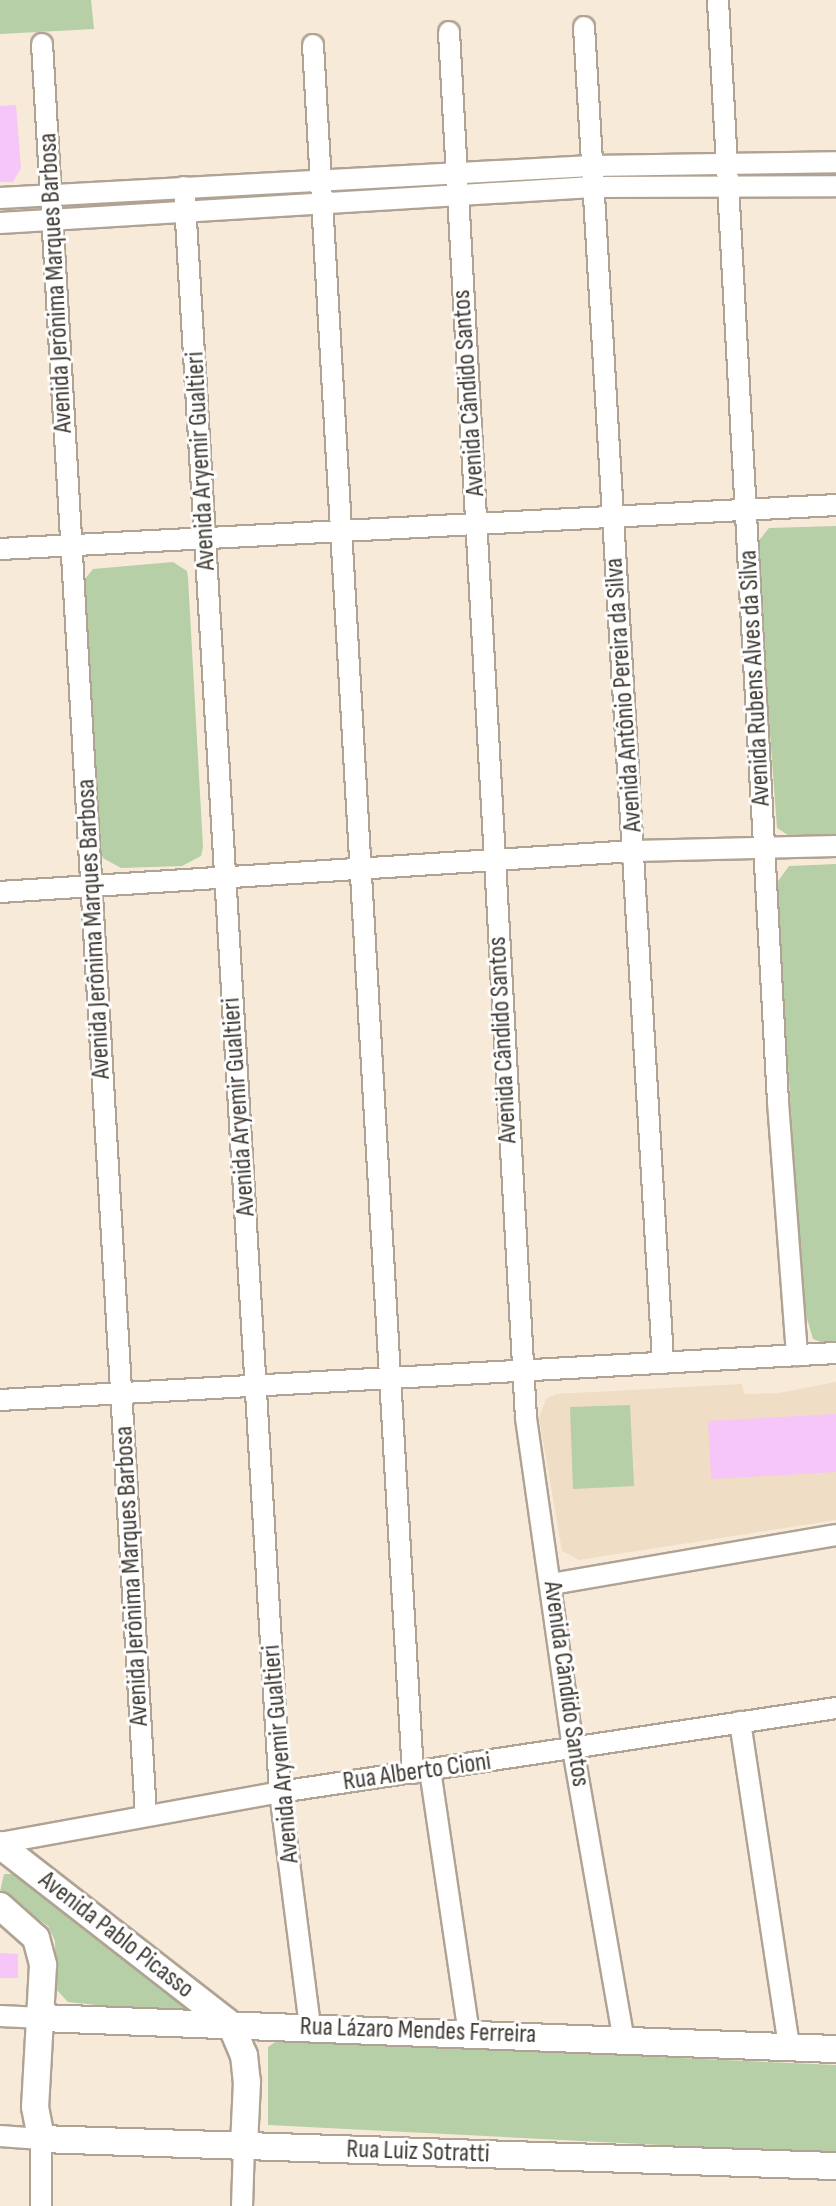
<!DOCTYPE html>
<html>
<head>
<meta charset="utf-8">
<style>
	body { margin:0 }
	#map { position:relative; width:836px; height:2206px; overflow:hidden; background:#f8ead9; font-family:"Sofia Sans Condensed",sans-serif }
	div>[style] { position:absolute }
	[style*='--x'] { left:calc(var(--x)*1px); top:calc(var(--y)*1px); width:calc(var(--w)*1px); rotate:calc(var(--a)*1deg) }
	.built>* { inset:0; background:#efddc5 }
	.green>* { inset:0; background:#b6cfa7 }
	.building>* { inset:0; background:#f6c6f8 }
	.roads { filter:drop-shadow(2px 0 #b0a393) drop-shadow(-2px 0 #b0a393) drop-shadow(0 2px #b0a393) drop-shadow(0 -2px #b0a393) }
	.minor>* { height:20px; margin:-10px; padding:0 10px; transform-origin:10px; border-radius:10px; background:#fff }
	.major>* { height:26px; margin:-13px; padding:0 13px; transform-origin:13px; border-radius:13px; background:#fff }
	span { translate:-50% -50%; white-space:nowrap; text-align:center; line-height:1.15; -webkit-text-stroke:6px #fff; paint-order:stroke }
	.street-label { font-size:26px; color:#403b34 }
</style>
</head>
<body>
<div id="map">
	<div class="built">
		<div style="clip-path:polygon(836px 1382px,836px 1520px,579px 1560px,562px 1551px,539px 1417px,546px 1399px,556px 1394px,742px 1384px,744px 1394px,779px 1393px)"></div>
	</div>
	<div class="green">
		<div style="clip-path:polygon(0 0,91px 0,94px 29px,0 34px)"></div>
		<div style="clip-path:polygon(836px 526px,836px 838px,794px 839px,777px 828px,756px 544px,769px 528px)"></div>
		<div style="clip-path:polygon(173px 562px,187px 571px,188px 578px,203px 847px,201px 856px,182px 866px,121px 868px,103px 858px,99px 847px,80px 585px,93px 569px)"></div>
		<div style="clip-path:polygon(836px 864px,836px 1348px,813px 1339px,804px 1308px,776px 884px,789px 866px)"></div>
		<div style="clip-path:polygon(630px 1405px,634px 1486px,573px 1489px,570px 1407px)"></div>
		<div style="clip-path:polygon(4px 1874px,12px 1874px,179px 1998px,193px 2009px,190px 2015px,68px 2002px,56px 1989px,55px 1941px,48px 1926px,0 1892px)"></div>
		<div style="clip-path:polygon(278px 2040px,836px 2065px,836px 2154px,268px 2125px,268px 2047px)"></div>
	</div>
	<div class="building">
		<div style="clip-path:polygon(16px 105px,21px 168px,13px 182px,0 182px,0 106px)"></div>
		<div style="clip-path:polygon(836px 1414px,836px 1472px,711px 1479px,708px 1421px)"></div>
		<div style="clip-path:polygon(0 1953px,18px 1954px,18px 1978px,0 1978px)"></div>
	</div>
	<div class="roads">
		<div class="minor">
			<div style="--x:718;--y:1;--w:1103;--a:86.88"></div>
			<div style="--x:778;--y:1102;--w:254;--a:85.7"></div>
			<div style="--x:584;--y:27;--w:1337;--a:86.61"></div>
			<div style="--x:449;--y:32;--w:1388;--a:86.82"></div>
			<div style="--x:526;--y:1418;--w:334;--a:81.9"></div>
			<div style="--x:573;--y:1749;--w:295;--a:80.1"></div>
			<div style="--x:42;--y:44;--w:1774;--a:86.64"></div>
			<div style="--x:313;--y:45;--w:1731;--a:86.69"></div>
			<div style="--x:184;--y:187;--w:1608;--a:86.58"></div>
			<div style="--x:280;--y:1792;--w:236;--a:82.7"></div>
			<div style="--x:0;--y:198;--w:592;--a:-3.1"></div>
			<div style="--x:591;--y:166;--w:245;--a:-0.9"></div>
			<div style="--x:0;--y:223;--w:593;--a:-3.48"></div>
			<div style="--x:592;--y:187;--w:244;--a:-0.2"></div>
			<div style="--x:0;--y:549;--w:837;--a:-3.01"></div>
			<div style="--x:0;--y:892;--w:635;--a:-3.7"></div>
			<div style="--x:634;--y:851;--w:202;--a:-1.4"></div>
			<div style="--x:0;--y:1400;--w:837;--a:-3.22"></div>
			<div style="--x:552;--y:1584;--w:288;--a:-9.8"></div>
			<div style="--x:740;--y:1722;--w:329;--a:81.4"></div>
			<div style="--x:430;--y:1770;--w:266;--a:81.6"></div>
			<div style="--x:0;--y:1843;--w:285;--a:-10.3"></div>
			<div style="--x:280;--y:1792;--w:562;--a:-8.59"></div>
			<div style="--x:0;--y:2016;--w:42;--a:2.7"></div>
			<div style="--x:0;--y:2136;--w:41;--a:4.2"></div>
			<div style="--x:41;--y:2139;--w:67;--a:90"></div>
			<div style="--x:242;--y:2206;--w:60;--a:-88.1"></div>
		</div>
		<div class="major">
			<div style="--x:0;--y:1845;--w:293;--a:37.9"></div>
			<div style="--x:231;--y:2025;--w:33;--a:67"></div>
			<div style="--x:244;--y:2055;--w:27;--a:84"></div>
			<div style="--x:247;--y:2082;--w:64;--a:92.7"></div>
			<div style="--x:0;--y:1906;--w:48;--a:41.6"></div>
			<div style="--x:36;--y:1938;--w:28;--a:75"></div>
			<div style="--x:43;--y:1965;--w:142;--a:93.2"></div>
			<div style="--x:35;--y:2107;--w:33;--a:79"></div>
			<div style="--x:41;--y:2139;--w:795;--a:1.95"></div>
			<div style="--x:42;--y:2018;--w:795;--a:2.24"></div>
		</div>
	</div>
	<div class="street-label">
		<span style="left:56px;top:283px;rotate:-93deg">Avenida Jerônima Marques Barbosa</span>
		<span style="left:469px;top:393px;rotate:-94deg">Avenida Cândido Santos</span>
		<span style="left:201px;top:461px;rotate:-93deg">Avenida Aryemir Gualtieri</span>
		<span style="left:755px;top:678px;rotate:-93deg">Avenida Rubens Alves da Silva</span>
		<span style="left:624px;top:695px;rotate:-94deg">Avenida Antônio Pereira da Silva</span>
		<span style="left:94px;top:929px;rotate:-93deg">Avenida Jerônima Marques Barbosa</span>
		<span style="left:503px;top:1040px;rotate:-93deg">Avenida Cândido Santos</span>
		<span style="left:239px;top:1107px;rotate:-94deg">Avenida Aryemir Gualtieri</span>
		<span style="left:132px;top:1576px;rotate:-93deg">Avenida Jerônima Marques Barbosa</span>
		<span style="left:566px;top:1684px;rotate:82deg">Avenida Cândido Santos</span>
		<span style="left:281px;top:1754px;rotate:-95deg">Avenida Aryemir Gualtieri</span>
		<span style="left:417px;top:1772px;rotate:-8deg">Rua Alberto Cioni</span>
		<span style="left:116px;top:1935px;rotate:38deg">Avenida Pablo Picasso</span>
		<span style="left:418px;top:2031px;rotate:2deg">Rua Lázaro Mendes Ferreira</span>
		<span style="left:418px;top:2152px;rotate:2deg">Rua Luiz Sotratti</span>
	</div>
</div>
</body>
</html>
